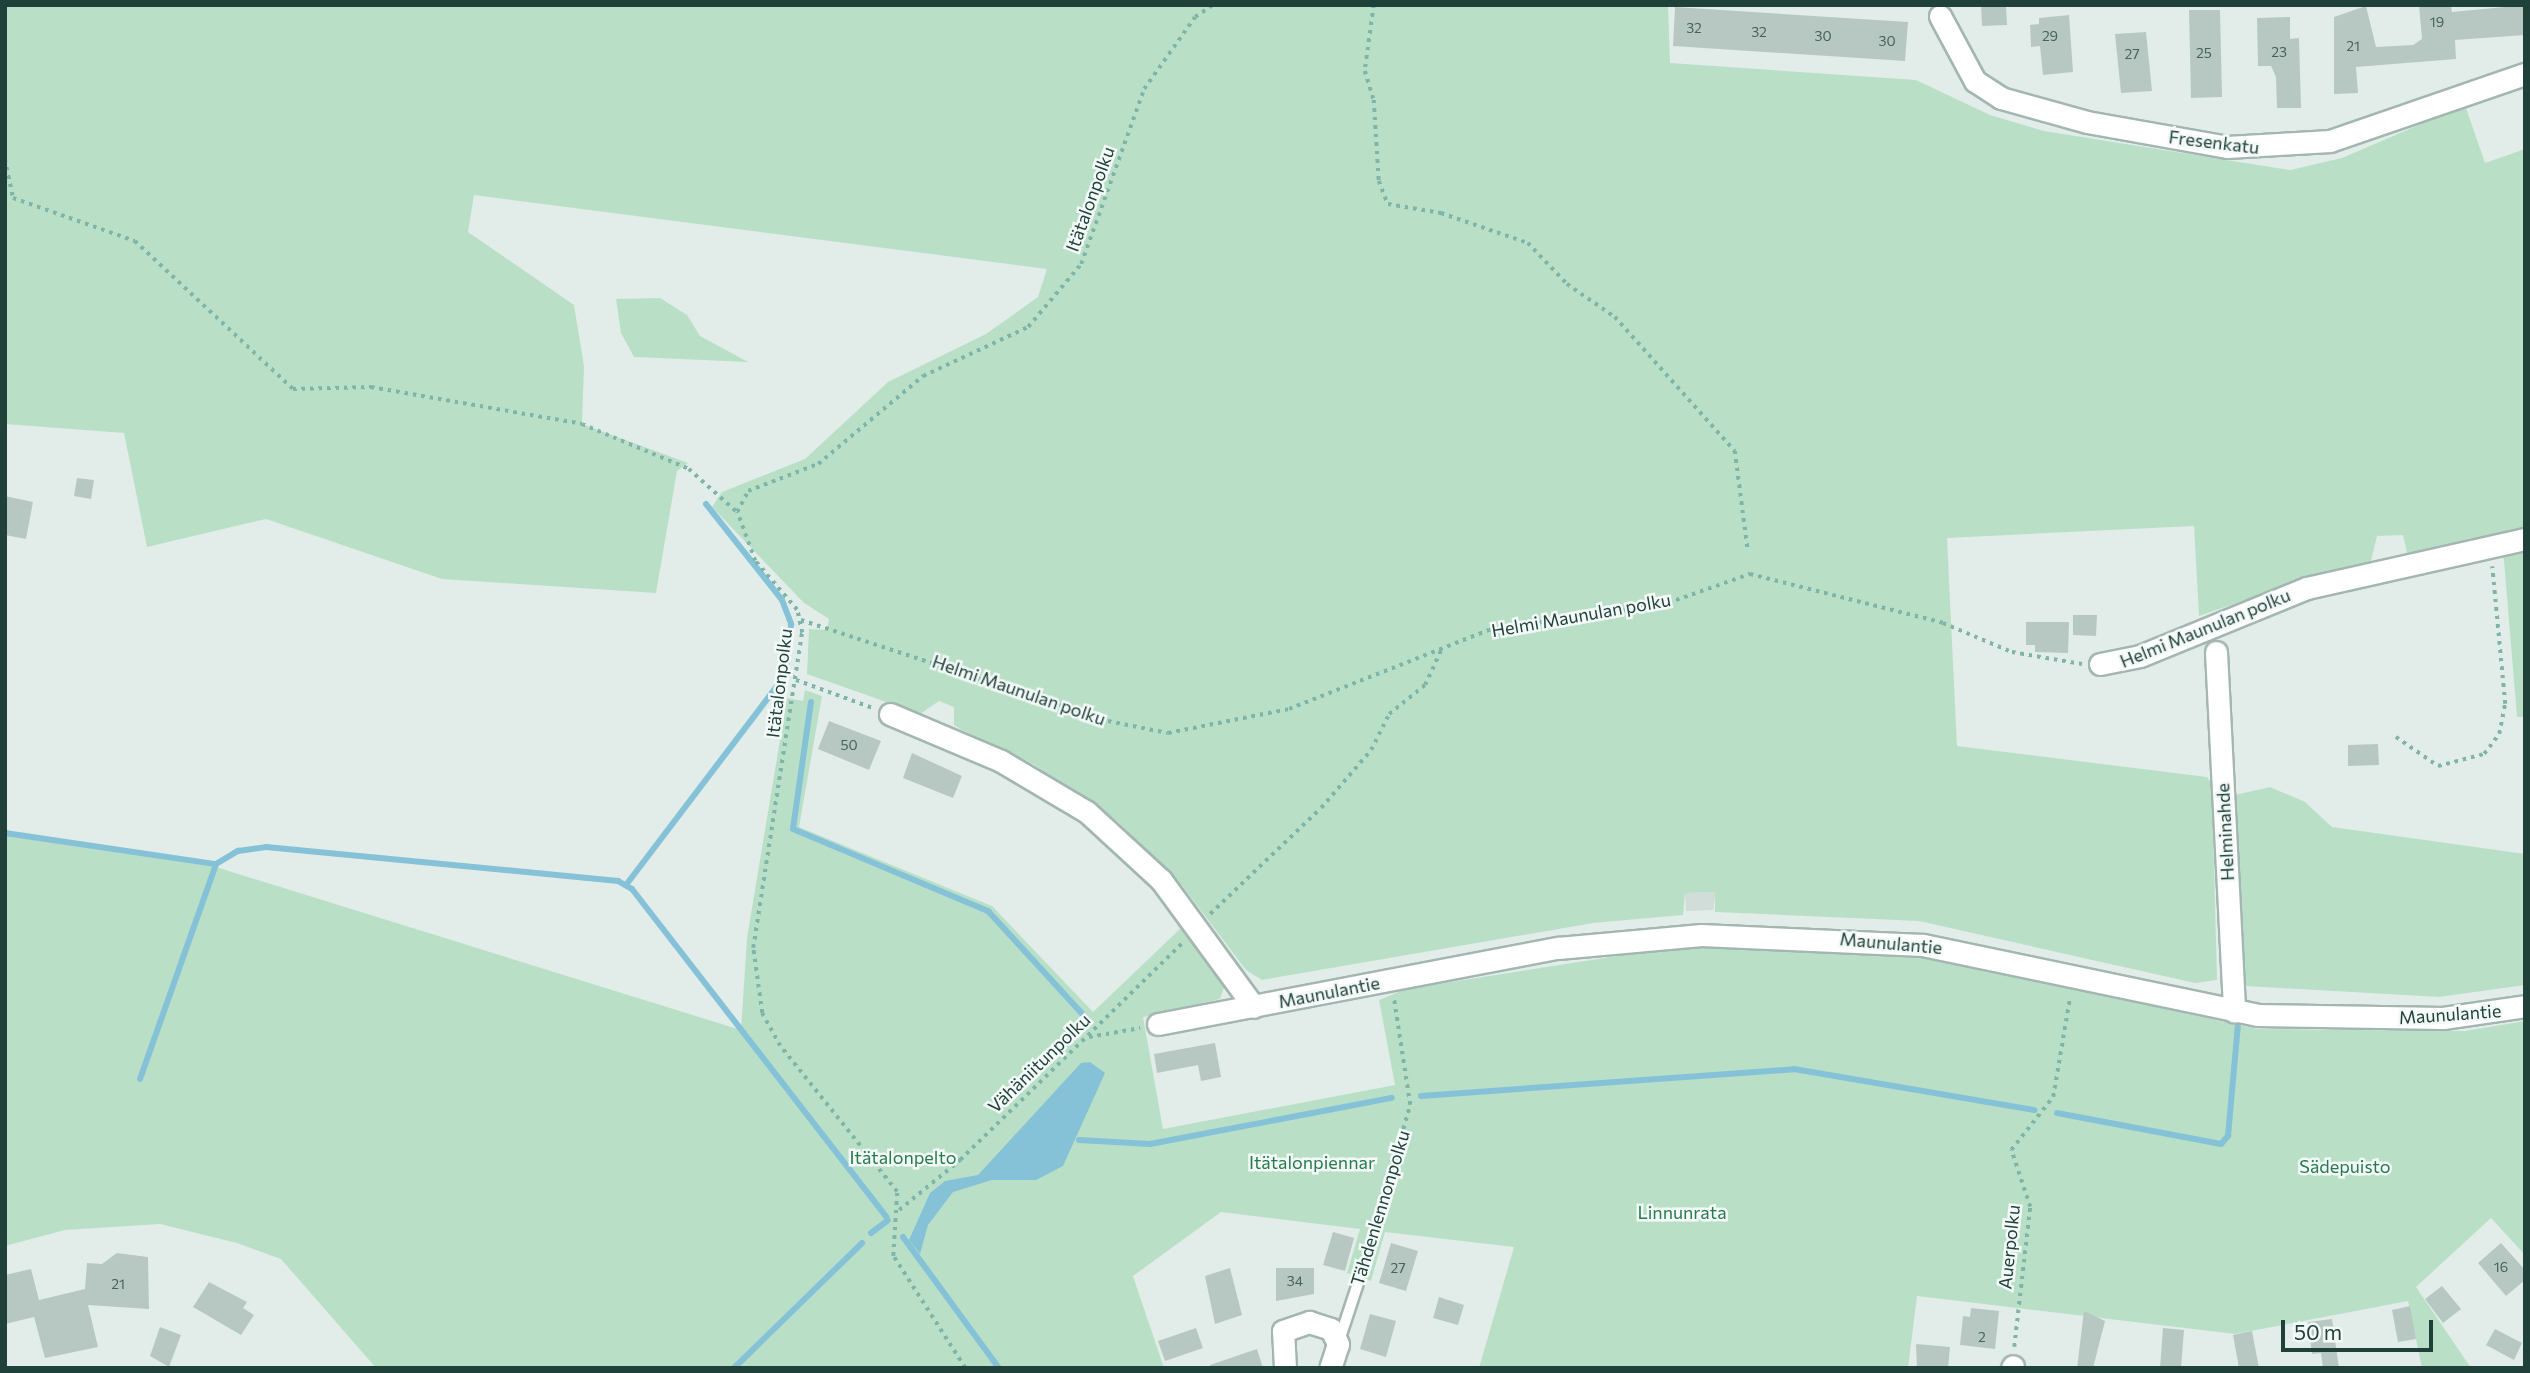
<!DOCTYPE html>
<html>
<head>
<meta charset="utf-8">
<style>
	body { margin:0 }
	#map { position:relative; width:2530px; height:1373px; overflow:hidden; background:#e2ede9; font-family:Commissioner,sans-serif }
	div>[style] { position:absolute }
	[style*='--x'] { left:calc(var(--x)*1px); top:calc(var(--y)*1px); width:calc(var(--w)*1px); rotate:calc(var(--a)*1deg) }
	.built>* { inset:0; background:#d0ddd8 }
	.green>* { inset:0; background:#b9e0c7 }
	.water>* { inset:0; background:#85c2d7 }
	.stream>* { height:6px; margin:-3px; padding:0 3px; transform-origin:3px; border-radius:3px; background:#85c2d7 }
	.building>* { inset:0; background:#b7c8c3 }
	.path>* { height:3.5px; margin-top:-1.75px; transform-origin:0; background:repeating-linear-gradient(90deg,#7fb4a8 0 3.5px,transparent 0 8.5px) }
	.roads { filter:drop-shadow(2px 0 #a4b6b1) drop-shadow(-2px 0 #a4b6b1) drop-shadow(0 2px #a4b6b1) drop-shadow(0 -2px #a4b6b1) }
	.service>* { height:10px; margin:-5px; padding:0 5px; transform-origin:5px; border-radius:5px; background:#fff }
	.minor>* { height:21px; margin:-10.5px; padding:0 10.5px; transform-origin:10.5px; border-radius:10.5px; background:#fff }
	span { translate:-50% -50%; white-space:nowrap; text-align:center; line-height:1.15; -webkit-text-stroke:5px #f3f9f7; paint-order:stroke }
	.number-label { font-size:14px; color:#46625c }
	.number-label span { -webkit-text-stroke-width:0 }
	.street-label { font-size:18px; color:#20403a }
	.park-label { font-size:18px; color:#277a4f }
	.frame { position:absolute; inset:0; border:7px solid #20403a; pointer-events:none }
	.scale { position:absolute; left:2281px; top:1320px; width:152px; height:32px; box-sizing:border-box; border:4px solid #20403a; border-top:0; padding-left:9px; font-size:21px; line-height:24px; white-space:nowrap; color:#20403a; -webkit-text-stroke:5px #f3f9f7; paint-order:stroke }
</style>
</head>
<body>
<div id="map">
	<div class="built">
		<div style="clip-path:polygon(1716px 892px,1713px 910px,1686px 911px,1685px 893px)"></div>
	</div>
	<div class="green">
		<div style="clip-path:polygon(5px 5px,1668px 5px,1670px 63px,1916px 80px,1990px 115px,2044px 131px,2290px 170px,2342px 158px,2465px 105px,2485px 163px,2525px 149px,2525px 717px,2517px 717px,2503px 549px,2409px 562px,2403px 535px,2377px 536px,2370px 565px,2326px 572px,2199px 616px,2194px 526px,1947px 538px,1957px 746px,2207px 777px,2212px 784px,2217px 980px,2195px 983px,1919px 921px,1715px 912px,1715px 892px,1685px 893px,1683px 915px,1593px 923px,1262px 980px,1246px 970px,1183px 887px,1117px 821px,1033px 764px,962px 730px,954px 725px,954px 707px,939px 701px,920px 714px,807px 674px,809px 629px,827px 630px,829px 619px,804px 603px,712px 507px,722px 492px,805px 459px,888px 382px,986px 334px,1038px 297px,1047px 269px,474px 195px,468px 232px,574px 305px,584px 366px,582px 424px,688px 463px,677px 471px,656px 593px,442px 579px,266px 519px,147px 547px,124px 433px,5px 424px)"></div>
		<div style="clip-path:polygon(660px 298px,687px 315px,700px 336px,748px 362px,634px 357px,621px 333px,616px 299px)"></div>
		<div style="clip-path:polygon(805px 690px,822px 696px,799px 827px,992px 906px,1093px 1012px,1181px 928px,1194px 938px,1225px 985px,1220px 999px,1143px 1017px,1163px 1129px,1395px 1085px,1379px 1000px,1406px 989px,1675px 947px,1923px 955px,2257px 1029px,2465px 1031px,2525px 1021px,2525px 1255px,2491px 1218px,2416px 1287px,2471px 1368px,2422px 1368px,2408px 1301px,2235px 1334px,1917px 1296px,1908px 1368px,1479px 1368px,1514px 1247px,1385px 1232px,1371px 1281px,1347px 1273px,1360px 1229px,1221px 1212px,1133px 1276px,1164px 1368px,376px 1368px,281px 1259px,237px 1243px,160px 1224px,65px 1230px,5px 1246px,5px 833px,216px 867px,741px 1030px,747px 938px,787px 698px,803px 701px)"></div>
		<div style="clip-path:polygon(2270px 787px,2305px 802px,2332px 827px,2525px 854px,2525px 985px,2439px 997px,2245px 986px,2235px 795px)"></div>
	</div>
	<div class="water">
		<div style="clip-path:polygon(1090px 1062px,1105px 1073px,1063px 1166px,1036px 1180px,992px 1180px,953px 1192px,928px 1225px,920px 1254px,909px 1240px,930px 1193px,945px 1181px,978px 1175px,1081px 1063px)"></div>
	</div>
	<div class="stream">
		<div style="--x:706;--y:504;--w:122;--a:51.6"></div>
		<div style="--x:782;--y:600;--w:26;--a:69"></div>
		<div style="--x:791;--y:624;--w:39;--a:96"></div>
		<div style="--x:811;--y:702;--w:128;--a:98.1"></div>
		<div style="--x:793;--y:829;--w:212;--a:22.8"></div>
		<div style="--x:988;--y:911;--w:148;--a:47.5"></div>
		<div style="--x:5;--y:833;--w:213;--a:8.4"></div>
		<div style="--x:216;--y:864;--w:26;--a:-31"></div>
		<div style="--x:238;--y:851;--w:28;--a:-8"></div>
		<div style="--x:266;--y:847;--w:354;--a:5.5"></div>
		<div style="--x:618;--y:881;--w:16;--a:30"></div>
		<div style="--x:632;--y:889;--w:415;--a:52.2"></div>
		<div style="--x:626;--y:885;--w:255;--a:-52.8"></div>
		<div style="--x:140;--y:1079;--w:228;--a:-70.5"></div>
		<div style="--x:1421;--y:1096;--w:374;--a:-4.1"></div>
		<div style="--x:1794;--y:1069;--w:244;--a:9.7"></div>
		<div style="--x:2057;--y:1113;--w:167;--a:10.7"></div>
		<div style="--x:2221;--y:1144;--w:11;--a:-49"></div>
		<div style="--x:2228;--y:1136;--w:112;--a:-84.9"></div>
		<div style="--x:1079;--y:1140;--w:71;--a:3.2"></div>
		<div style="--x:1150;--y:1144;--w:246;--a:-10.8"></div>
		<div style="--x:871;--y:1233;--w:21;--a:-37"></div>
		<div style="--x:903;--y:1237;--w:162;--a:53.8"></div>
		<div style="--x:734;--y:1368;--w:179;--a:-44.3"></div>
	</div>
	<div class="building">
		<div style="clip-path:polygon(2419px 5px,2451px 5px,2452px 12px,2525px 5px,2525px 35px,2455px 40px,2456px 59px,2356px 67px,2358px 93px,2334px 94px,2334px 17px,2366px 6px,2376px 47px,2413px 45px,2422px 39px)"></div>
		<div style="clip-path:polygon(1981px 6px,2006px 6px,2007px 25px,1982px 26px)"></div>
		<div style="clip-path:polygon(1675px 7px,1908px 22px,1905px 61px,1673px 46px)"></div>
		<div style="clip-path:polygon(2189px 10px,2220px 10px,2222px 97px,2191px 98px)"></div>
		<div style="clip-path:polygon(2069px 15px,2073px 72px,2043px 75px,2040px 46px,2031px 47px,2030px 25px,2039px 24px,2039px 18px)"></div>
		<div style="clip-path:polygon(2290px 17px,2290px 39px,2299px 38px,2301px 108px,2277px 108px,2276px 77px,2271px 66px,2258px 66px,2257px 18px)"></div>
		<div style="clip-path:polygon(2146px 32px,2152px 91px,2121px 93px,2115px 34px)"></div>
		<div style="clip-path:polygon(77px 478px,94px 480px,91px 499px,74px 496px)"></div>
		<div style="clip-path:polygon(5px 496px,33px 502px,26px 539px,5px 535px)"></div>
		<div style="clip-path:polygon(2073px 615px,2097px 615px,2096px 636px,2073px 635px)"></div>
		<div style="clip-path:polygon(2026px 622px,2069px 622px,2068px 653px,2035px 652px,2035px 645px,2026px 645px)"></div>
		<div style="clip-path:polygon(829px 721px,881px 741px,869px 770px,818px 749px)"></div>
		<div style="clip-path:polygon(2378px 744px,2379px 765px,2348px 766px,2348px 745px)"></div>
		<div style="clip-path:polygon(912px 753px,962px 776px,953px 798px,903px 778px)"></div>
		<div style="clip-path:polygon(1215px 1043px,1221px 1077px,1201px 1081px,1198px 1065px,1157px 1073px,1154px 1054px)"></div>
		<div style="clip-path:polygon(1333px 1232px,1354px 1238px,1345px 1271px,1323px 1265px)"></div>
		<div style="clip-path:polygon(1391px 1243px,1418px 1251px,1406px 1291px,1379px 1283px)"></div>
		<div style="clip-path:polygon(2501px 1243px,2525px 1270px,2525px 1280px,2506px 1296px,2478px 1263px)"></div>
		<div style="clip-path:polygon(117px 1253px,148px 1257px,149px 1309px,88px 1305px,98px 1347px,45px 1358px,34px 1317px,5px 1324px,5px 1275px,31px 1269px,39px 1300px,85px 1289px,87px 1263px,102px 1264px)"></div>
		<div style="clip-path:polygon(1230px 1268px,1242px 1315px,1215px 1324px,1205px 1276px)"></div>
		<div style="clip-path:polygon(1276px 1268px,1314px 1268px,1314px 1294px,1276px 1301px)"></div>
		<div style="clip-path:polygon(209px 1282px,247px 1302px,243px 1308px,254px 1315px,241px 1335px,193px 1307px)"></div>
		<div style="clip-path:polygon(2442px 1286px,2461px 1309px,2443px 1323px,2425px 1299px)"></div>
		<div style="clip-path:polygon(1439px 1297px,1464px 1305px,1458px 1325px,1433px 1318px)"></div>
		<div style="clip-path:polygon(2410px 1306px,2416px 1339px,2398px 1342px,2392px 1310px)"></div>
		<div style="clip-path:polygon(1971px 1308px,1999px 1311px,1995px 1349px,1960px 1345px,1963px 1316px,1970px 1317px)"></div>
		<div style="clip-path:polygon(2084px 1311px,2105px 1321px,2093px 1368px,2077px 1368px)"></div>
		<div style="clip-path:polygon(1370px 1314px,1396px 1321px,1386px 1357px,1360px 1349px)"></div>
		<div style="clip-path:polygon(2332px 1319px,2339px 1368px,2323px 1368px,2321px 1353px,2312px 1354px,2308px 1322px)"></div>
		<div style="clip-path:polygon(160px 1327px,181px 1335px,169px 1367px,150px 1356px)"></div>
		<div style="clip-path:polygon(1196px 1328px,1203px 1348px,1165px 1361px,1158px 1341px)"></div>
		<div style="clip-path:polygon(2163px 1328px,2184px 1330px,2181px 1368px,2160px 1368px)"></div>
		<div style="clip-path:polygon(2495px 1329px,2522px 1343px,2514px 1360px,2486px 1345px)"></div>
		<div style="clip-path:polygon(2252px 1331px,2259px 1368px,2239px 1368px,2233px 1335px)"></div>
		<div style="clip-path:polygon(1916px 1344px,1950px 1347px,1948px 1368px,1917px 1368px)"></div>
		<div style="clip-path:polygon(1257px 1349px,1263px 1368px,1211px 1368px,1210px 1365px)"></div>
	</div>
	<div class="path">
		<div style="--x:1374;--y:5;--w:67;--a:97.8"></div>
		<div style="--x:1365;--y:71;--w:30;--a:73"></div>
		<div style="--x:1374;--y:100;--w:81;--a:86.5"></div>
		<div style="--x:1379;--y:181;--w:25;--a:69"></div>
		<div style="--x:1388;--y:204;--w:54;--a:9.6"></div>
		<div style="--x:1441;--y:213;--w:92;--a:19"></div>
		<div style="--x:1528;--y:243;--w:57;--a:46.4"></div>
		<div style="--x:1567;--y:284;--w:58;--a:34.5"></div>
		<div style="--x:1615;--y:317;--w:180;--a:48.2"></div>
		<div style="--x:1735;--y:451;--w:101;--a:82.6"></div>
		<div style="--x:5;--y:159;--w:40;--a:78"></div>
		<div style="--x:13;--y:198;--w:129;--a:19.4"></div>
		<div style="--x:135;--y:241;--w:216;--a:43.1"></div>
		<div style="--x:293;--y:389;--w:78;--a:-1.5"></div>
		<div style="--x:371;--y:387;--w:214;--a:9.9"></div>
		<div style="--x:582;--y:424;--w:116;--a:22.8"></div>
		<div style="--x:689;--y:469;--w:64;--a:41.9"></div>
		<div style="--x:801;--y:620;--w:323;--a:18.2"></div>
		<div style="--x:1108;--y:721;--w:61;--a:11.3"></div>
		<div style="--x:1168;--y:733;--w:123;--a:-11.2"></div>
		<div style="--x:1289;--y:709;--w:215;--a:-21.6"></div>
		<div style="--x:1489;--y:630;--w:181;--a:-8.6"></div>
		<div style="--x:1668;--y:603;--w:87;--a:-19.5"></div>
		<div style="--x:1750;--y:574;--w:199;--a:14.2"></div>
		<div style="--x:1943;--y:623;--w:75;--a:22.8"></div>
		<div style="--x:2012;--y:652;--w:71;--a:9.7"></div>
		<div style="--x:796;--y:680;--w:82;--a:20"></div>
		<div style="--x:2396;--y:737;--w:51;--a:34.6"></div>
		<div style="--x:2438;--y:766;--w:48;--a:-14.6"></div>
		<div style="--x:2484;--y:754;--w:25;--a:-53"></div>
		<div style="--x:2499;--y:734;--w:31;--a:-79"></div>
		<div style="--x:2505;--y:704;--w:138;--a:-95.4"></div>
		<div style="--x:1210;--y:914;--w:153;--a:-43.7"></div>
		<div style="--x:1321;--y:808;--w:77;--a:-49.2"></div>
		<div style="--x:1371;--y:750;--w:40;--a:-63.4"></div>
		<div style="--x:1389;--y:714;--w:46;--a:-38.9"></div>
		<div style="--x:1425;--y:685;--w:41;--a:-65.3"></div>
		<div style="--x:1089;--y:1037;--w:52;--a:-10"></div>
		<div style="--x:899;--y:1210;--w:79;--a:-39.3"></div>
		<div style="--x:960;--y:1160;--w:310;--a:-44.3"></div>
		<div style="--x:1363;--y:1268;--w:170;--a:-73.9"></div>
		<div style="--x:1410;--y:1105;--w:106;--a:-98.7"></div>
		<div style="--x:2014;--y:1347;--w:141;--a:-83.5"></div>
		<div style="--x:2030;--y:1207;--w:60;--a:-108.4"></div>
		<div style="--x:2011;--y:1150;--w:68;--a:-51.6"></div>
		<div style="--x:2053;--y:1097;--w:102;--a:-80.4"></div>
		<div style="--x:965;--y:1368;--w:133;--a:-122.7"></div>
		<div style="--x:893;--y:1256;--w:64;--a:-86.4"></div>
		<div style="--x:897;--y:1192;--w:187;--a:-128.7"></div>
		<div style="--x:780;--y:1046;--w:38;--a:-119"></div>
		<div style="--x:762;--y:1013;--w:66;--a:-97.9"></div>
		<div style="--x:753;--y:948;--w:319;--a:-81.2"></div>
		<div style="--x:802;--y:633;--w:24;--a:-102"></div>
		<div style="--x:797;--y:610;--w:65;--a:-130.6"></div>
		<div style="--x:755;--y:561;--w:52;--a:-110.2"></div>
		<div style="--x:737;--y:512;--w:24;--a:-62"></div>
		<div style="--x:748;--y:491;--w:75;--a:-21.1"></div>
		<div style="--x:818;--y:464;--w:137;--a:-40"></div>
		<div style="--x:923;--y:376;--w:116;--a:-25"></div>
		<div style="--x:1028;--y:327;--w:82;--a:-49.9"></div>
		<div style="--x:1081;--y:264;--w:186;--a:-70.2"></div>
		<div style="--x:1144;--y:89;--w:88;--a:-54.7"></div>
		<div style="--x:1195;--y:17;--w:22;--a:-34"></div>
	</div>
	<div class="roads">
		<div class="service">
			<div style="--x:1339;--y:1341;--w:64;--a:-71.8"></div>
		</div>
		<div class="minor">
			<div style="--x:1940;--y:16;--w:74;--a:61.7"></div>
			<div style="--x:1975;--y:81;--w:31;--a:33"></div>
			<div style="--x:2001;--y:98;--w:89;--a:15.6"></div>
			<div style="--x:2087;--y:122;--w:142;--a:10.1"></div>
			<div style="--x:2227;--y:147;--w:103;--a:-3.3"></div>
			<div style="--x:2330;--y:141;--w:206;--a:-19"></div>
			<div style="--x:2216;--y:652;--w:360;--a:87.1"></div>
			<div style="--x:2100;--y:664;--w:41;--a:-11.3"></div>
			<div style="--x:2140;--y:656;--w:180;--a:-22.2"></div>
			<div style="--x:2307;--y:588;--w:223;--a:-12.7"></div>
			<div style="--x:890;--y:714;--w:121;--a:22.9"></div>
			<div style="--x:1001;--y:761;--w:100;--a:30.7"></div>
			<div style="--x:1087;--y:812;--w:100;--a:42.6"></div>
			<div style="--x:1161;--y:880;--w:157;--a:53.8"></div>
			<div style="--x:1158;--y:1024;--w:407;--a:-10.8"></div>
			<div style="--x:1558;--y:948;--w:144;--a:-5.2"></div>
			<div style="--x:1701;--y:935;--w:222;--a:2.6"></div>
			<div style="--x:1923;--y:945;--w:341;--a:11.8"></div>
			<div style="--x:2257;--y:1015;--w:186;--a:0.9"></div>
			<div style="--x:2443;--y:1018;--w:83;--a:-8.3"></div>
			<div style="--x:1285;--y:1368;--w:37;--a:-93"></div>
			<div style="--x:1283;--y:1331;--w:28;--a:-19"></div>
			<div style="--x:1309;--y:1322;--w:23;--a:18"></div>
			<div style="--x:1331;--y:1329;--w:17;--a:65"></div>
			<div style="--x:1338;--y:1344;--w:25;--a:108"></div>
			<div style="--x:2012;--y:1368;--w:2;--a:-63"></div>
		</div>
	</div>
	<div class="number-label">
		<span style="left:2437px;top:22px">19</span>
		<span style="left:1694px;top:28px">32</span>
		<span style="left:1759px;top:32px">32</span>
		<span style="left:1823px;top:36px">30</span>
		<span style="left:2050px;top:36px">29</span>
		<span style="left:1887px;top:41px">30</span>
		<span style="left:2353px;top:46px">21</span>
		<span style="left:2279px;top:52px">23</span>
		<span style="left:2204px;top:53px">25</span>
		<span style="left:2132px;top:54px">27</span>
		<span style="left:849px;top:745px">50</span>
		<span style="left:2501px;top:1267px">16</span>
		<span style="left:1398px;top:1268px">27</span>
		<span style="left:1295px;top:1281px">34</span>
		<span style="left:118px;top:1284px">21</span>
		<span style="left:1982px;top:1337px">2</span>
	</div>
	<div class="street-label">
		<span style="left:2214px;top:142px;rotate:7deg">Fresenkatu</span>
		<span style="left:1090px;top:199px;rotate:-70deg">Itätalonpolku</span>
		<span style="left:1581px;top:615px;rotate:-10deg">Helmi Maunulan polku</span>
		<span style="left:2205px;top:628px;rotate:-22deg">Helmi Maunulan polku</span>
		<span style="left:779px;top:683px;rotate:-83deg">Itätalonpolku</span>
		<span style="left:1019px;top:690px;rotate:19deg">Helmi Maunulan polku</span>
		<span style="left:2225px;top:832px;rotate:-93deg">Helminahde</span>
		<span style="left:1891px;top:943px;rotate:5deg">Maunulantie</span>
		<span style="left:1329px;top:992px;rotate:-11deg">Maunulantie</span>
		<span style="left:2450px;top:1014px;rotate:-4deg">Maunulantie</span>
		<span style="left:1039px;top:1063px;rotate:-44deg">Vähäniitunpolku</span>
		<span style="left:1380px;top:1208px;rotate:-73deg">Tähdenlennonpolku</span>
		<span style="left:2009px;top:1247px;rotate:-84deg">Auerpolku</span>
	</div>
	<div class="park-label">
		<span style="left:903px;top:1157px">Itätalonpelto</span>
		<span style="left:1312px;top:1162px">Itätalonpiennar</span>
		<span style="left:2345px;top:1166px">Sädepuisto</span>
		<span style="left:1682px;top:1212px">Linnunrata</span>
	</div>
	<div class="frame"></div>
	<div class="scale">50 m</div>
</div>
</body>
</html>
